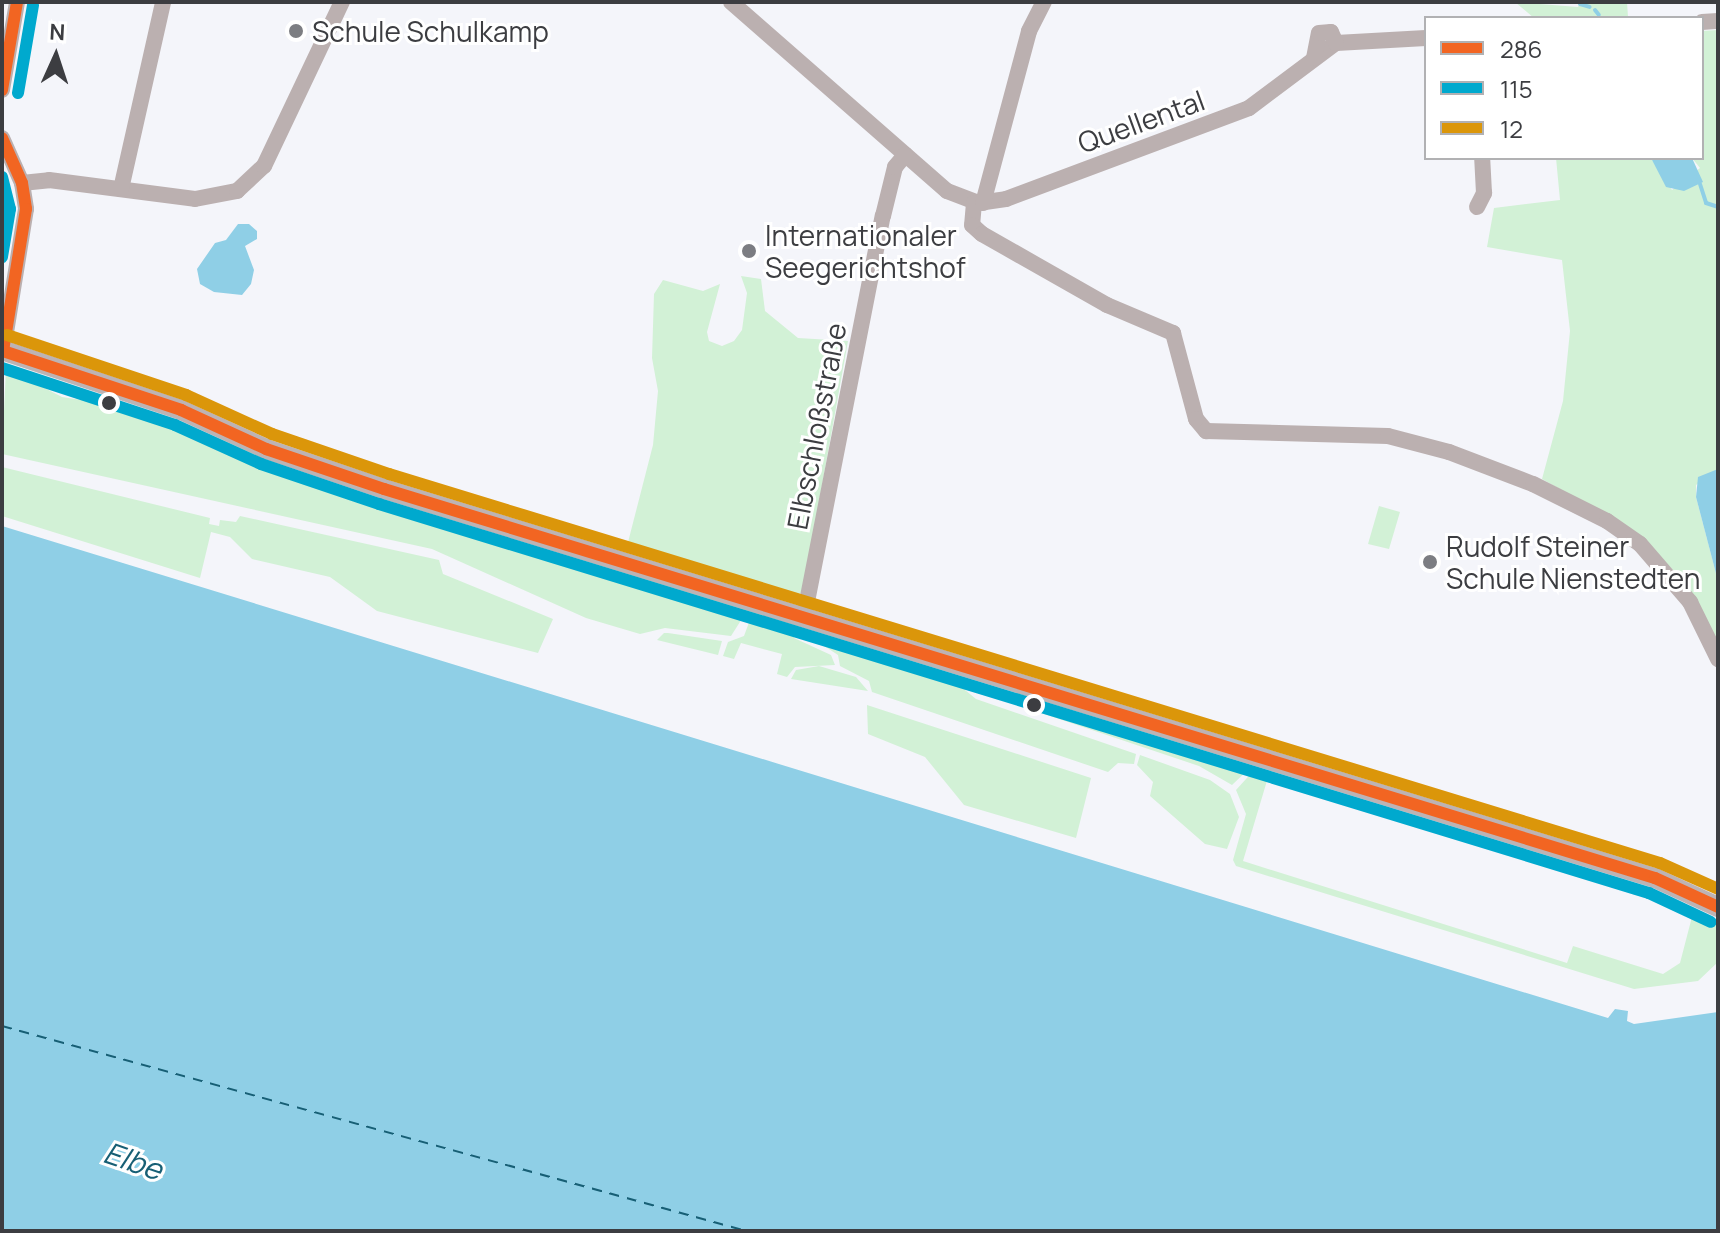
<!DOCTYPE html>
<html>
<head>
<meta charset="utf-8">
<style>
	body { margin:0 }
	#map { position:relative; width:1720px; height:1233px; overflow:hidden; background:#f4f5fa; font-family:Manrope,sans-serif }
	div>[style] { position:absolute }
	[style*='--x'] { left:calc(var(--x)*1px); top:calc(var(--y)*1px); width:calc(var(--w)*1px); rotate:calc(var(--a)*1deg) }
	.green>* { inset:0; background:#d2f1d6 }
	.water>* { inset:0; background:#8fcfe6 }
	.stream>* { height:4px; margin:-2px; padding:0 2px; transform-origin:2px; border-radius:2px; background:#8fcfe6 }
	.ferry>* { height:2px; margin-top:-1px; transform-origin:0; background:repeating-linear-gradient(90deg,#175f75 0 10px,transparent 0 18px) }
	.minor>* { height:16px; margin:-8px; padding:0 8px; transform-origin:8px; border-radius:8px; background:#bbb0b0 }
	.major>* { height:20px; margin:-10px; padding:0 10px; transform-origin:10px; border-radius:10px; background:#bdb3b4 }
	.bus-1>* { height:12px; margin:-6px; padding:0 6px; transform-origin:6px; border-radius:6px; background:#f26522 }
	.bus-2>* { height:12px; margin:-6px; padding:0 6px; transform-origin:6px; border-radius:6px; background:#00a9ce }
	.bus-3>* { height:12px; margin:-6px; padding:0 6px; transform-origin:6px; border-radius:6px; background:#db960a }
	.dots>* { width:22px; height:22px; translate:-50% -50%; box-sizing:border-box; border:4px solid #fff; border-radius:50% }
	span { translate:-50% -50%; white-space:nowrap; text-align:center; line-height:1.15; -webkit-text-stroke:6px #fff; paint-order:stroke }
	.poi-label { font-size:28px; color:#3c3d41 }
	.left { translate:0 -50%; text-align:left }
	.street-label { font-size:28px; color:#3c3d41 }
	.water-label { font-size:30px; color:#175f75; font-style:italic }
	.frame { position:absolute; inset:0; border:4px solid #3c3d41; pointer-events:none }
	.legend { position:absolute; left:1424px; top:16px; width:280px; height:144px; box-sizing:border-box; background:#fff; border:2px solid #b1b1b3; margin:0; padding:10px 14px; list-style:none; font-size:24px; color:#3c3d41 }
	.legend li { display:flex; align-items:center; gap:16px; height:40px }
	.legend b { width:40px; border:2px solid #b1b1b3 }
	.north { position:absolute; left:16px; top:16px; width:80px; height:80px; -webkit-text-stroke:6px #fff; paint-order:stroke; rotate:3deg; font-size:22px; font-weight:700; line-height:32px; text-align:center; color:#3c3d41 }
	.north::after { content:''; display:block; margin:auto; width:28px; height:36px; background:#3c3d41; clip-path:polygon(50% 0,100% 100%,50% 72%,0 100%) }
</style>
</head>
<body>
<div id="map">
	<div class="green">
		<div style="clip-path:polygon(1515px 2px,1578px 7px,1580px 2px,1627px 2px,1628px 17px,1534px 18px)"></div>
		<div style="clip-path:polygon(1718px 30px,1718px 469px,1696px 485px,1696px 497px,1718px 581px,1718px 649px,1677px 574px,1636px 532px,1542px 479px,1563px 401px,1570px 331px,1562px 260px,1487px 247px,1494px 208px,1560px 200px,1556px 158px,1651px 158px,1672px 190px,1700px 168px,1692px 158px,1702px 158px,1702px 31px)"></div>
		<div style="clip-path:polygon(741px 276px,761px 279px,765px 311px,798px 338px,848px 341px,803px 591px,790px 601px,626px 550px,653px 445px,658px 391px,652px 358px,654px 294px,663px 280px,703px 291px,720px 284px,707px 332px,709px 341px,722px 346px,734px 341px,742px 330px,747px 293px)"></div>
		<div style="clip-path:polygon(6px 368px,62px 397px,141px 409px,180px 422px,329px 485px,799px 625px,794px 638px,831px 655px,835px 665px,795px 667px,787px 677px,777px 674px,782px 654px,741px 643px,734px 659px,723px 656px,728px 642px,744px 636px,751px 617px,745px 614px,731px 636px,665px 628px,640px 634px,586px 618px,432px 549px,2px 454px)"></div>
		<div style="clip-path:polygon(2px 467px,210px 518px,209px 524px,219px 526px,220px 520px,236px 522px,240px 516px,439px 560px,443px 574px,553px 619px,538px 653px,377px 611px,330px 577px,252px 559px,230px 537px,211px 532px,200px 578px,2px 516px)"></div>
		<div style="clip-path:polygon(1379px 506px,1400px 512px,1389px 549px,1368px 544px)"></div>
		<div style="clip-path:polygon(814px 631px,964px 678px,965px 690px,976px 699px,1136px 754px,1134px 764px,1118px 763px,1108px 772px,872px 692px,869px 681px,840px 666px,838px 655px,812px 638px)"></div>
		<div style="clip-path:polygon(664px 633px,668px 633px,722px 641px,718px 655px,657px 640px)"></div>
		<div style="clip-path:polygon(819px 666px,856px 677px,868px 691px,791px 679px,796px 670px)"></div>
		<div style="clip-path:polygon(979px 686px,1034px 707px,1066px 710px,1251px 767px,1232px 785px,1199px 766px,988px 695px)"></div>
		<div style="clip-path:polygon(867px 705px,1091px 778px,1076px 838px,964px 805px,925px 757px,868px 734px)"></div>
		<div style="clip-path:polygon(1140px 755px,1210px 780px,1230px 794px,1239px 817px,1227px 849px,1205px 844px,1150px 796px,1153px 782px,1137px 765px)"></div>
		<div style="clip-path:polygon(1256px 768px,1269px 774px,1243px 861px,1567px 963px,1573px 946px,1663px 974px,1680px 963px,1694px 909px,1718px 920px,1718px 962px,1698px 981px,1634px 989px,1236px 866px,1233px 860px,1246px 814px,1236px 790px)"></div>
	</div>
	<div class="water">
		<div style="clip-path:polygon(1651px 158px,1692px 158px,1703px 182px,1684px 191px,1666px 187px)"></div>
		<div style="clip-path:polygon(238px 224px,249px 224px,257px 231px,257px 239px,245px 246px,254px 270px,251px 284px,242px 295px,214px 292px,200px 284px,197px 269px,215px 243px,226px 240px)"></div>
		<div style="clip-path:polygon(1718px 469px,1718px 581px,1696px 497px,1698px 477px)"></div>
		<div style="clip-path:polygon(2px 526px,1608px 1018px,1615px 1009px,1628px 1011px,1627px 1021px,1634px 1024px,1718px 1012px,1718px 1231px,2px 1231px)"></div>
	</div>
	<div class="stream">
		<div style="--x:1542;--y:2;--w:16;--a:0"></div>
		<div style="--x:1580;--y:4;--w:10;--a:17"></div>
		<div style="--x:1595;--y:10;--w:6;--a:51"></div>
		<div style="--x:1700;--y:184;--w:20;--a:72"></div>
		<div style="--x:1706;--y:203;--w:13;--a:18"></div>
	</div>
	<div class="ferry">
		<div style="--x:2;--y:1026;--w:772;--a:15.4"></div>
	</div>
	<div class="minor">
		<div style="--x:731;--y:2;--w:287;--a:41.2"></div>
		<div style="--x:947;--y:191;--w:33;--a:21"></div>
		<div style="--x:978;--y:203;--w:28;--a:-8"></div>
		<div style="--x:1006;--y:199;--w:259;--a:-20.5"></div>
		<div style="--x:1249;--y:108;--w:109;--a:-36.8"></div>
		<div style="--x:1336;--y:43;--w:90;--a:-3.2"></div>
		<div style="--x:1702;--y:22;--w:16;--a:-4"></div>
		<div style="--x:1314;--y:58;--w:25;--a:-79"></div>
		<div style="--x:1319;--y:33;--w:12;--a:-5"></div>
		<div style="--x:1331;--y:32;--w:12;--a:66"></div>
		<div style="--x:2;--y:90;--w:89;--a:-80.3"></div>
		<div style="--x:2;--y:138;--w:49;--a:66"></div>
		<div style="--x:22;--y:183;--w:26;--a:81"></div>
		<div style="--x:26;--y:209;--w:144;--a:99.2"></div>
		<div style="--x:22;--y:183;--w:27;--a:-6"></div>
		<div style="--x:49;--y:180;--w:147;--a:7.4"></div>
		<div style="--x:195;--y:199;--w:43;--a:-10.8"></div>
		<div style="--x:237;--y:191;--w:37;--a:-43"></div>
		<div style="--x:264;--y:166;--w:182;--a:-64.6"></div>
		<div style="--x:121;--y:189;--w:192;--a:-77.3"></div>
		<div style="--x:974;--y:203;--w:22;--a:95"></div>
		<div style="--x:972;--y:225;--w:13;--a:42"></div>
		<div style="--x:982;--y:234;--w:144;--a:29.6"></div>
		<div style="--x:1107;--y:305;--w:72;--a:23"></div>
		<div style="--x:1173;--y:333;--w:89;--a:75"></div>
		<div style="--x:1196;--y:419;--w:16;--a:50"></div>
		<div style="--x:1206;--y:431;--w:182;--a:1.6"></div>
		<div style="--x:1388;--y:436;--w:63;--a:14.7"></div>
		<div style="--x:1449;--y:452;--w:90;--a:20.9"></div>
		<div style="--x:1533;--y:484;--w:83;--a:26.6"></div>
		<div style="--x:1607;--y:521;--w:40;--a:34.9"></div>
		<div style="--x:1640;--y:544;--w:77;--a:49.2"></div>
		<div style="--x:1690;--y:602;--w:64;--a:63.8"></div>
		<div style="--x:983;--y:203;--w:178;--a:-75"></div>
		<div style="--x:1029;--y:31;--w:33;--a:-63"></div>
		<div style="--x:1477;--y:207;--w:16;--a:-63"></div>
		<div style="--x:1484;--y:193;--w:35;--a:-93"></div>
		<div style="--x:804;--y:617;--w:409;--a:-78.9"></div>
		<div style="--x:883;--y:216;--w:50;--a:-76.2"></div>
		<div style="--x:895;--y:167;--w:16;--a:-50"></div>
	</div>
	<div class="major">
		<div style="--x:2;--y:350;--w:189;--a:18.5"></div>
		<div style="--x:181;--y:410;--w:94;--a:24.6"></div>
		<div style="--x:266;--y:449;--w:125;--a:18.7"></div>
		<div style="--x:384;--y:489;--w:1329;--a:17.02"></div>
		<div style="--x:1655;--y:878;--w:69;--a:24.7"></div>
	</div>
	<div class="bus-1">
		<div style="--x:2;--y:90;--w:89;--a:-80.3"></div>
		<div style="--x:2;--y:138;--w:49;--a:66"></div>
		<div style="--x:22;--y:183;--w:26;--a:81"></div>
		<div style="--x:26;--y:209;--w:144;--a:99.2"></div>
		<div style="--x:3;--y:351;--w:188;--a:18.3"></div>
		<div style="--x:181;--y:410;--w:94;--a:24.6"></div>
		<div style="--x:266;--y:449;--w:125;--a:18.7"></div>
		<div style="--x:384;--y:489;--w:1329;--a:17.02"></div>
		<div style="--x:1655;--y:878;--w:69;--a:24.7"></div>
	</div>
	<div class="bus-2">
		<div style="--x:18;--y:93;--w:89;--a:-80.3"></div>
		<div style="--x:2;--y:177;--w:33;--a:76"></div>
		<div style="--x:10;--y:209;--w:49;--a:99.5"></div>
		<div style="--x:2;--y:368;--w:182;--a:18.2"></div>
		<div style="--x:175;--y:425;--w:94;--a:24.4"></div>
		<div style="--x:261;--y:464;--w:125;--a:18.7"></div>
		<div style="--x:379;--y:504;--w:1328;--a:17.03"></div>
		<div style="--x:1649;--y:893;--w:68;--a:25.1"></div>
	</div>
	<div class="bus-3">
		<div style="--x:7;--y:335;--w:189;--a:18.5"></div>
		<div style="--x:186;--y:395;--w:94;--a:24.4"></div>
		<div style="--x:272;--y:434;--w:124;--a:18.9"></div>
		<div style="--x:389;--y:474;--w:1329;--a:17.02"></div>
		<div style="--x:1660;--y:863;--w:64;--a:24.1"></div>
	</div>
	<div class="dots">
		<div style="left:296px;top:31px;background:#7c7d82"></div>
		<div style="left:749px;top:251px;background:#7c7d82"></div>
		<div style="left:109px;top:403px;background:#3c3d41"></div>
		<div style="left:1430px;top:562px;background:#7c7d82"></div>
		<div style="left:1034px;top:705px;background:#3c3d41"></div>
	</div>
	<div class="poi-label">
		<span class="left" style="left:312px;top:31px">Schule Schulkamp</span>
		<span class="left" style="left:765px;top:251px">Internationaler<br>Seegerichtshof</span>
		<span class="left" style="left:1446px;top:562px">Rudolf Steiner<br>Schule Nienstedten</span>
	</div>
	<div class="street-label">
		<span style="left:1141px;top:121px;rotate:-20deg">Quellental</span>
		<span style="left:816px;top:426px;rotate:-79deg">Elbschloßstraße</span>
	</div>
	<div class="water-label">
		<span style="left:133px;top:1161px;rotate:19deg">Elbe</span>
	</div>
	<div class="frame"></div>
	<ul class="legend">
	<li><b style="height:10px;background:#f26522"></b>286</li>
	<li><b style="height:10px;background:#00a9ce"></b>115</li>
	<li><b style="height:10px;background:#db960a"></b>12</li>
	</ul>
	<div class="north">N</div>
</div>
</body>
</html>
